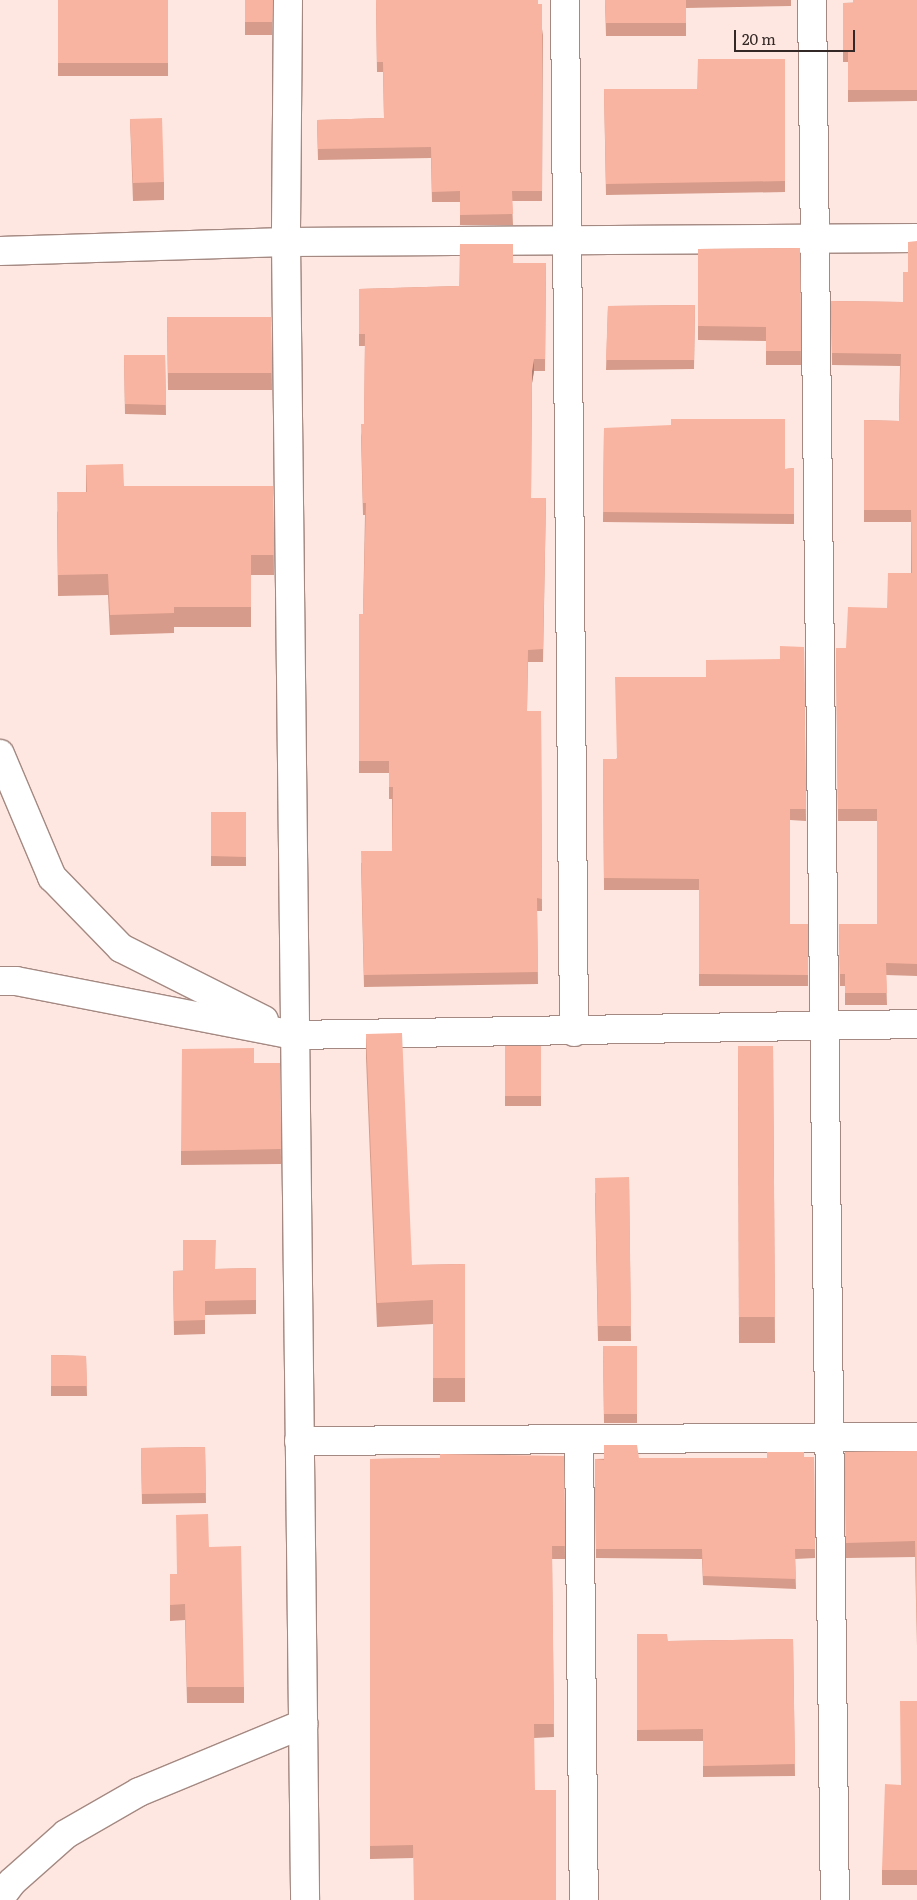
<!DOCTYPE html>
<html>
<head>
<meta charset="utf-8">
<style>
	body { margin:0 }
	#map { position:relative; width:917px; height:1900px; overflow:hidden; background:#fee7e1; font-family:Literata,serif }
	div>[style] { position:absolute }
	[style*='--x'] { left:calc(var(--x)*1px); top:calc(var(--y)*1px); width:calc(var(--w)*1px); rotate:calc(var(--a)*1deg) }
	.roads { filter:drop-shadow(1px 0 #a48982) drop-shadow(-1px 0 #a48982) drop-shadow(0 1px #a48982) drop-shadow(0 -1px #a48982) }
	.street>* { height:28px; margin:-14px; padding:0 14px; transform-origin:14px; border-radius:14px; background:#fff }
	.wall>* { inset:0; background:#d69b8a }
	.shaded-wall>* { inset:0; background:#ae7e71 }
	.building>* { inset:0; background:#f9b4a1 }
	span { translate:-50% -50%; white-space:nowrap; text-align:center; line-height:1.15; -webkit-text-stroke:4px #fee7e1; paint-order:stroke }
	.scale { position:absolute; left:734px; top:30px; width:121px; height:22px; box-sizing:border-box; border:2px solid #332825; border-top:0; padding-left:6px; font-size:15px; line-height:18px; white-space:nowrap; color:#332825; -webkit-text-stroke:4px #fee7e1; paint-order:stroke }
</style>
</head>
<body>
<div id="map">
	<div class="roads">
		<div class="street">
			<div style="--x:288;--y:0;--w:242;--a:90.5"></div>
			<div style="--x:286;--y:242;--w:1658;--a:89.34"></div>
			<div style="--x:565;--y:0;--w:1032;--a:89.5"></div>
			<div style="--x:812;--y:0;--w:1900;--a:89.31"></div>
			<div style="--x:0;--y:251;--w:286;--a:-1.8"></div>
			<div style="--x:286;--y:242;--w:631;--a:-0.36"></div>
			<div style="--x:0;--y:754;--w:134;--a:67.1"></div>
			<div style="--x:52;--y:877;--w:99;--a:45.8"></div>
			<div style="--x:121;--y:948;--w:160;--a:26.7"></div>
			<div style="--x:0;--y:981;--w:16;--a:0"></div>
			<div style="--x:16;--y:981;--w:284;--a:11"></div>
			<div style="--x:295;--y:1035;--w:622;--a:-1.01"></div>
			<div style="--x:579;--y:1439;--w:461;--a:89.4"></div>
			<div style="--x:299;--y:1441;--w:618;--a:-0.37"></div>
			<div style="--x:0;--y:1898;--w:20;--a:-53"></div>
			<div style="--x:12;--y:1882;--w:72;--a:-41.6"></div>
			<div style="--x:66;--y:1834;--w:84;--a:-29.9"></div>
			<div style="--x:139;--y:1792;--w:178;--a:-22.5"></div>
		</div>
	</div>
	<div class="wall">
		<div style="clip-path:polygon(58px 0,168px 0,168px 76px,58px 76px)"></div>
		<div style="clip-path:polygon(245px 0,273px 0,272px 35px,245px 35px)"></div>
		<div style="clip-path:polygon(376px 0,538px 4px,543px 35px,542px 201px,512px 201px,513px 225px,460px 225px,460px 202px,432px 202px,431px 158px,318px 160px,317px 120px,384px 118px,383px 72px,377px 72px)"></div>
		<div style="clip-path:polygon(605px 0,791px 0,791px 6px,686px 8px,686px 36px,606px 36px)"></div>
		<div style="clip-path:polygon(917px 0,917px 101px,848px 102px,848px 62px,843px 62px,843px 3px)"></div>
		<div style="clip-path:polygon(785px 59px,785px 192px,606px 195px,604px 89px,697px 89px)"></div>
		<div style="clip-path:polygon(130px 119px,164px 182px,164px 200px,133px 201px)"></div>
		<div style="clip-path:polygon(917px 241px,917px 976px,886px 975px,887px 1005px,845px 1005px,845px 986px,840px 986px,839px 924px,877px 924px,877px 821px,838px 821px,836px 648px,846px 648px,887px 608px,911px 573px,911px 522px,864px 522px,864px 420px,899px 421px,900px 366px,832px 365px,831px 301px,903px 302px,908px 272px)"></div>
		<div style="clip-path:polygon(800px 248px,801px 365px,766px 365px,766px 341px,698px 340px,698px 249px)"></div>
		<div style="clip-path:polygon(513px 263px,546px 263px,545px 371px,534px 371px,532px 383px,531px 498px,546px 498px,543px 662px,528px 662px,527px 711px,541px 711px,542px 911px,537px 911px,538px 984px,364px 987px,361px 863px,392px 851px,392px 799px,389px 799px,389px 773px,359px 773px,359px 614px,363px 614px,365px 515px,363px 515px,361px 436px,364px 424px,365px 346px,359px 346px,359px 289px,459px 286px)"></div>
		<div style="clip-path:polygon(695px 305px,694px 369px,606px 370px,608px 306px)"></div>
		<div style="clip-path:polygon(167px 317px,271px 317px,272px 390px,168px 390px)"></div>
		<div style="clip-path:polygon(124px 355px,165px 355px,166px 415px,125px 414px)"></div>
		<div style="clip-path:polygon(604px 428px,785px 469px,794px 468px,794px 524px,603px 522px)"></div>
		<div style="clip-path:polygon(86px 465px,124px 486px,273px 486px,274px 575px,251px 575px,251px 627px,174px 627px,174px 633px,110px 635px,108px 595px,58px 596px,57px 512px,86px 492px)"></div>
		<div style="clip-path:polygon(804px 647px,806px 821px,790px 820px,790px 924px,808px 924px,808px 986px,699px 986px,699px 890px,604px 890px,603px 759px,616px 759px,706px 677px,780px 659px)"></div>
		<div style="clip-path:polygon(211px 812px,246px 812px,246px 866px,211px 866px)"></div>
		<div style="clip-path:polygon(366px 1034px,412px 1265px,465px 1264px,465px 1402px,433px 1402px,433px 1324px,377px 1327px,366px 1058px)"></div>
		<div style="clip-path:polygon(505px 1046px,541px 1046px,541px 1106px,505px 1106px)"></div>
		<div style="clip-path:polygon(738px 1046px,773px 1046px,775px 1343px,739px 1343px)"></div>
		<div style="clip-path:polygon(280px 1063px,281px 1164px,181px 1165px,181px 1151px)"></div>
		<div style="clip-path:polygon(629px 1177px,631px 1341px,598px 1341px,595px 1193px)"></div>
		<div style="clip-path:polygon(256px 1268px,256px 1314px,205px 1315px,205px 1334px,174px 1335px,173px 1271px,215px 1269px)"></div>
		<div style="clip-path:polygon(603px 1346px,637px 1346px,637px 1423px,604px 1423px)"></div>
		<div style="clip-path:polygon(51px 1355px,86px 1356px,87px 1396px,51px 1396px)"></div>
		<div style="clip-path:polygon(205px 1447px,206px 1503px,142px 1504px,141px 1448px)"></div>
		<div style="clip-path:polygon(917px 1451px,917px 1647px,915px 1557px,846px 1558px,845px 1452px)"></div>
		<div style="clip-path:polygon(564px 1456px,565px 1559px,552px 1559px,554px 1737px,534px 1738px,413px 1858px,370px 1859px,370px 1459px)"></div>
		<div style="clip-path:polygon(814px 1457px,815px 1558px,795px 1559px,796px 1589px,703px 1585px,702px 1559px,596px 1558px,595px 1459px,639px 1458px,767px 1458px)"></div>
		<div style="clip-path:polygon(209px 1547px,244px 1687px,244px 1703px,187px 1703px,185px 1620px,170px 1621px,170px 1574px,177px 1574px)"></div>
		<div style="clip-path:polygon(637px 1634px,668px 1641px,793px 1639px,795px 1776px,703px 1777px,703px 1741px,637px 1741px)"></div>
		<div style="clip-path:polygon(917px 1701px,917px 1885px,882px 1885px,882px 1870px,901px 1785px)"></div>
	</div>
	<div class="shaded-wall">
		<div style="clip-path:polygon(534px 359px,534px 371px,532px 383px,532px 371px)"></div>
	</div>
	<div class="building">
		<div style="clip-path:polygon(58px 0,168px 0,168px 63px,58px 63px)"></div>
		<div style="clip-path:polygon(245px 0,273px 0,272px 22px,245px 22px)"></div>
		<div style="clip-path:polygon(376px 0,538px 0,538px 4px,542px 4px,542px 191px,512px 191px,513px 214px,460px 215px,460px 191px,432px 192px,431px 147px,318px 149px,317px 120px,384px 118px,383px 62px,377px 62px)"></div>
		<div style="clip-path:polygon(605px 0,686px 0,686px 23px,606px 23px)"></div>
		<div style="clip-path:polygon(853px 0,917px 0,917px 90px,848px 90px,848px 50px,843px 50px,843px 3px,853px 3px)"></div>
		<div style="clip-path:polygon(698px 59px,785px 59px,785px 181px,606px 184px,604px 89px,697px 89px)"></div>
		<div style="clip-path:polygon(162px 118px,164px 182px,133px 183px,130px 119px)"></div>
		<div style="clip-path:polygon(917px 241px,917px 964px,886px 963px,887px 993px,845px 993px,845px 974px,840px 974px,839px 924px,877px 924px,877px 809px,838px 809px,836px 648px,846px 648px,848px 607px,887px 608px,888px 573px,912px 573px,911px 510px,864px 510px,864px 420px,899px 421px,901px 354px,832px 353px,831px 301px,903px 302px,903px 272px,908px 272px,908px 242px)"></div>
		<div style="clip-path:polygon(460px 244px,513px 244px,513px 263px,546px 263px,545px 359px,534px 359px,532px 371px,531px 498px,546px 498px,543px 649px,528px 650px,527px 711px,541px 711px,542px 899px,537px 898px,538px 972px,364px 975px,361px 851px,392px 851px,393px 787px,389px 787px,389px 761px,359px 761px,359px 614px,363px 614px,366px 503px,363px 503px,361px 424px,364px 424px,365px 334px,359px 334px,359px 289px,459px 286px)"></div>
		<div style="clip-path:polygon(800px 248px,801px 351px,766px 351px,766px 327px,698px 326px,698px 249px)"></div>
		<div style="clip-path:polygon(695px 305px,694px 360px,606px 360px,608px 306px)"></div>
		<div style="clip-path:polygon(167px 317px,271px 317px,272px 373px,168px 373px)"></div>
		<div style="clip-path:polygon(124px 355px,165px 355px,166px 405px,125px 404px)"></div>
		<div style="clip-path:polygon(671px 419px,785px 419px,785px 469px,794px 468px,794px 514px,603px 512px,604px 428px,671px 425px)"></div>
		<div style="clip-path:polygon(123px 464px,124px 486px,273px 486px,274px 555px,251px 555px,251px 607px,174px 607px,174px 613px,110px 615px,108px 574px,58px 575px,57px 492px,87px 492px,86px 465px)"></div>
		<div style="clip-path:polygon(780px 646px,804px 647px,806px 809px,790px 809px,790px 924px,808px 924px,808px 975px,699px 974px,699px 879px,604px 878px,603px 759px,617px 759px,615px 677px,706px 677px,706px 660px,780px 659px)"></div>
		<div style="clip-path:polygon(211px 812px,246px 812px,246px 857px,211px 856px)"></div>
		<div style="clip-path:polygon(402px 1033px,412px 1265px,465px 1264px,465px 1378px,433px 1378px,433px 1300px,377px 1303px,366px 1034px)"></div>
		<div style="clip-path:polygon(505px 1046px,541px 1046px,541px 1096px,505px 1096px)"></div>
		<div style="clip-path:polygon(738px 1046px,773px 1046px,775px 1317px,739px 1317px)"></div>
		<div style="clip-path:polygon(254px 1048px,254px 1063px,280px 1063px,281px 1149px,181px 1151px,182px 1049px)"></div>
		<div style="clip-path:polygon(629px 1177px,631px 1326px,598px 1326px,595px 1178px)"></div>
		<div style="clip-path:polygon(183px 1240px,216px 1240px,215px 1269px,256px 1268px,256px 1300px,205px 1301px,205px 1320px,174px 1321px,173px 1271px,183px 1271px)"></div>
		<div style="clip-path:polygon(603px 1346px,637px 1346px,637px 1414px,604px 1414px)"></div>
		<div style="clip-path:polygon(51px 1355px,86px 1356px,87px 1386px,51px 1386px)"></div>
		<div style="clip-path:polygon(604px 1445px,637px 1445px,639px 1458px,767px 1458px,767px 1452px,804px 1452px,804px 1457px,814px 1457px,815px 1549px,795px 1549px,796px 1579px,703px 1576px,702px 1549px,596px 1549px,595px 1459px,604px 1460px)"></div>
		<div style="clip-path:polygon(205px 1447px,206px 1493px,142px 1494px,141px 1448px)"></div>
		<div style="clip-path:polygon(917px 1451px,917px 1632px,915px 1541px,846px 1543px,845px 1452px)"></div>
		<div style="clip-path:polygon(440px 1454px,564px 1456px,565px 1546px,552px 1546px,554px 1724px,534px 1724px,535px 1790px,556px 1790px,556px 1900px,414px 1900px,413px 1845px,370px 1846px,370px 1459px,440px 1458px)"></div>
		<div style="clip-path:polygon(208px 1514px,209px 1547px,241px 1546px,244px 1687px,187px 1687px,185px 1604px,170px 1605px,170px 1574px,177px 1574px,176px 1515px)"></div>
		<div style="clip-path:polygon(637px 1634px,667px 1634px,668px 1641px,793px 1639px,795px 1764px,703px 1766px,703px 1729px,637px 1730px)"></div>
		<div style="clip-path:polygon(900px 1701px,917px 1701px,917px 1870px,882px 1870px,885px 1784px,901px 1785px)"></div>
	</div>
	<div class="scale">20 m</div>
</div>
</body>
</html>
